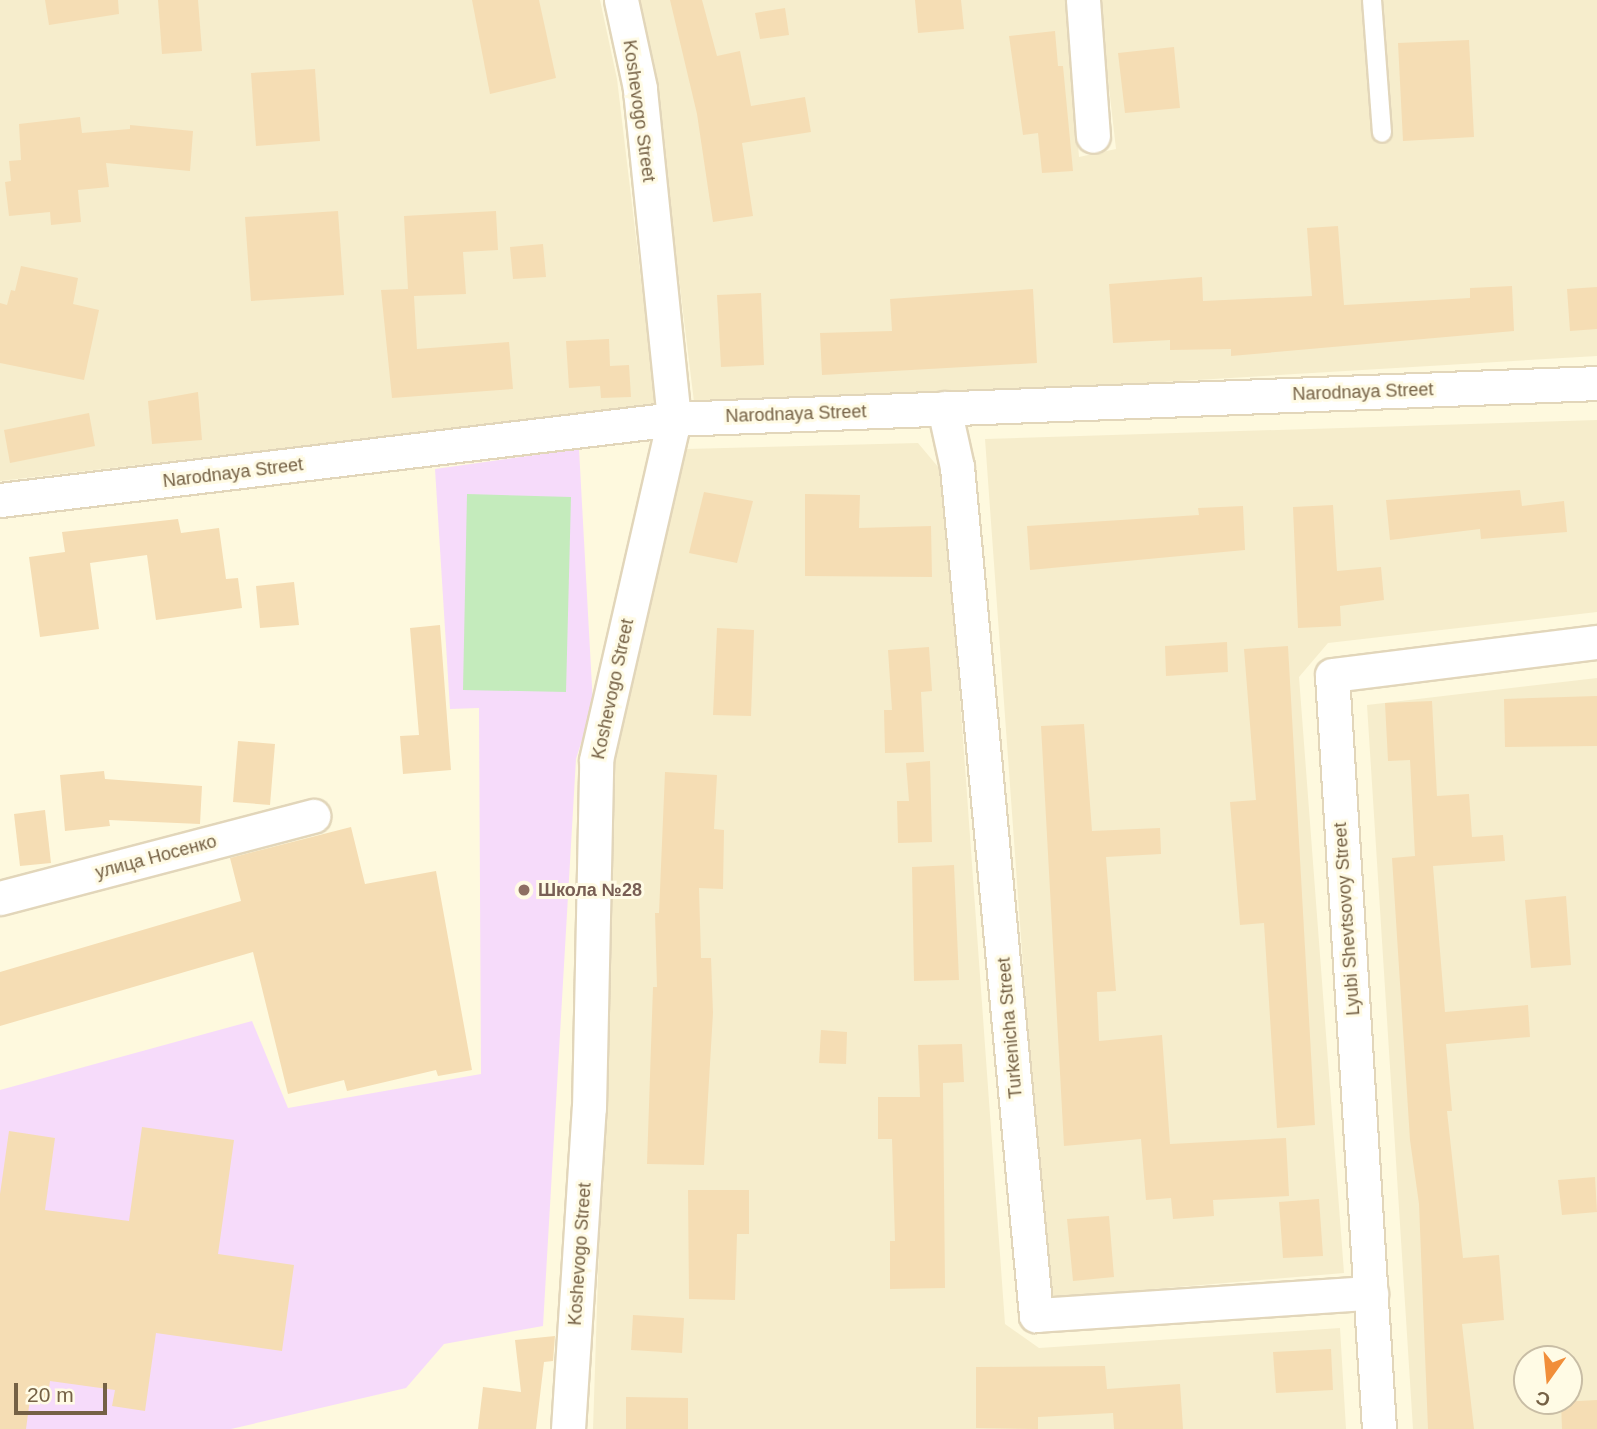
<!DOCTYPE html>
<html>
<head>
<meta charset="utf-8">
<style>
	body { margin:0 }
	#map { position:relative; width:1597px; height:1429px; overflow:hidden; background:#fef9de; font-family:Arial,sans-serif }
	div>[style] { position:absolute }
	[style*='--x'] { left:calc(var(--x)*1px); top:calc(var(--y)*1px); width:calc(var(--w)*1px); rotate:calc(var(--a)*1deg) }
	.residential>* { inset:0; background:#f6edcc }
	.education>* { inset:0; background:#f6dbfa }
	.green>* { inset:0; background:#c4ebbc }
	.building>* { inset:0; background:#f5ddb4 }
	.roads { filter:drop-shadow(2px 0 #e2d6ba) drop-shadow(-2px 0 #e2d6ba) drop-shadow(0 2px #e2d6ba) drop-shadow(0 -2px #e2d6ba) }
	.lane>* { height:18px; margin:-9px; padding:0 9px; transform-origin:9px; border-radius:9px; background:#fff }
	.street>* { height:33px; margin:-16.5px; padding:0 16.5px; transform-origin:16.5px; border-radius:16.5px; background:#fff }
	.dots>* { width:19px; height:19px; translate:-50% -50%; box-sizing:border-box; border:4px solid #fffbe5; border-radius:50% }
	span { translate:-50% -50%; white-space:nowrap; text-align:center; line-height:1.15; -webkit-text-stroke:6px #fffbe5; paint-order:stroke }
	.street-label { font-size:18px; color:#756145 }
	.education-label { font-size:18px; color:#785e54; font-weight:700 }
	.left { translate:0 -50%; text-align:left }
	.north { position:absolute; left:1513px; top:1345px; width:70px; height:70px; box-sizing:border-box; background:#fffbe5; border:2px solid #c8bda5; border-radius:50%; rotate:195deg; font-size:19px; font-weight:700; line-height:28px; text-align:center; color:#756145 }
	.north::after { content:''; display:block; margin:auto; width:24px; height:32px; background:#f18e39; clip-path:polygon(50% 0,100% 100%,50% 72%,0 100%) }
	.scale { position:absolute; left:14px; top:1383px; width:93px; height:32px; box-sizing:border-box; border:4px solid #756145; border-top:0; padding-left:9px; font-size:21px; line-height:24px; white-space:nowrap; color:#756145; -webkit-text-stroke:5px #fffbe5; paint-order:stroke }
</style>
</head>
<body>
<div id="map">
	<div class="residential">
		<div style="clip-path:polygon(0 0,600px 0,617px 79px,656px 405px,0 481px)"></div>
		<div style="clip-path:polygon(639px 0,1066px 0,1079px 157px,1116px 149px,1099px 0,1597px 0,1597px 356px,695px 410px,655px 83px)"></div>
		<div style="clip-path:polygon(1597px 420px,1597px 612px,1328px 643px,1299px 677px,1344px 1273px,1047px 1298px,985px 439px)"></div>
		<div style="clip-path:polygon(918px 443px,944px 474px,1005px 1324px,1039px 1348px,1340px 1328px,1346px 1429px,593px 1429px,615px 755px,686px 449px)"></div>
		<div style="clip-path:polygon(evenodd,1597px 678px,1597px 1429px,1413px 1429px,1367px 705px,1597px 678px,1527px 1359px,1569px 1359px,1569px 1401px,1527px 1401px,1527px 1359px)"></div>
	</div>
	<div class="education">
		<div style="clip-path:polygon(579px 449px,593px 705px,576px 759px,543px 1326px,444px 1344px,406px 1388px,231px 1429px,0 1429px,0 1090px,252px 1021px,288px 1108px,481px 1074px,479px 708px,450px 709px,435px 469px)"></div>
	</div>
	<div class="green">
		<div style="clip-path:polygon(467px 494px,571px 497px,566px 692px,463px 690px)"></div>
	</div>
	<div class="building">
		<div style="clip-path:polygon(45px 0,118px 0,119px 14px,49px 25px)"></div>
		<div style="clip-path:polygon(158px 0,198px 0,202px 51px,162px 54px)"></div>
		<div style="clip-path:polygon(472px 0,539px 0,556px 78px,490px 94px)"></div>
		<div style="clip-path:polygon(670px 0,702px 0,717px 56px,740px 51px,751px 106px,805px 97px,811px 132px,742px 143px,753px 216px,713px 222px,697px 114px)"></div>
		<div style="clip-path:polygon(915px 0,961px 0,964px 29px,918px 33px)"></div>
		<div style="clip-path:polygon(785px 8px,789px 35px,760px 39px,755px 13px)"></div>
		<div style="clip-path:polygon(1055px 31px,1058px 66px,1063px 66px,1073px 171px,1042px 173px,1038px 133px,1023px 135px,1009px 36px)"></div>
		<div style="clip-path:polygon(1469px 40px,1474px 137px,1403px 141px,1398px 43px)"></div>
		<div style="clip-path:polygon(1174px 47px,1180px 108px,1125px 113px,1118px 53px)"></div>
		<div style="clip-path:polygon(315px 69px,320px 141px,256px 146px,251px 73px)"></div>
		<div style="clip-path:polygon(80px 117px,82px 133px,130px 129px,130px 125px,193px 131px,190px 171px,106px 163px,109px 187px,78px 190px,81px 222px,51px 225px,50px 212px,9px 216px,5px 182px,11px 181px,9px 161px,21px 160px,19px 124px)"></div>
		<div style="clip-path:polygon(338px 211px,344px 295px,251px 301px,245px 217px)"></div>
		<div style="clip-path:polygon(496px 211px,498px 250px,463px 252px,466px 294px,414px 296px,417px 349px,509px 342px,513px 389px,392px 398px,381px 290px,408px 289px,404px 216px)"></div>
		<div style="clip-path:polygon(1338px 226px,1344px 305px,1470px 298px,1470px 288px,1512px 286px,1514px 331px,1231px 356px,1231px 349px,1170px 350px,1170px 340px,1113px 343px,1109px 284px,1202px 277px,1203px 301px,1312px 296px,1307px 228px)"></div>
		<div style="clip-path:polygon(543px 244px,546px 277px,513px 279px,510px 247px)"></div>
		<div style="clip-path:polygon(21px 266px,78px 278px,73px 304px,99px 310px,84px 380px,0 363px,0 303px,7px 305px,11px 290px,15px 291px)"></div>
		<div style="clip-path:polygon(1597px 287px,1597px 329px,1570px 331px,1567px 289px)"></div>
		<div style="clip-path:polygon(1033px 289px,1037px 363px,822px 375px,820px 333px,892px 331px,890px 299px)"></div>
		<div style="clip-path:polygon(761px 293px,764px 365px,721px 367px,717px 295px)"></div>
		<div style="clip-path:polygon(609px 339px,610px 366px,629px 365px,631px 397px,601px 398px,600px 386px,569px 388px,566px 341px)"></div>
		<div style="clip-path:polygon(198px 392px,202px 440px,152px 444px,148px 401px)"></div>
		<div style="clip-path:polygon(89px 413px,95px 446px,10px 463px,4px 430px)"></div>
		<div style="clip-path:polygon(1520px 490px,1522px 506px,1564px 501px,1567px 532px,1481px 539px,1480px 529px,1390px 540px,1386px 500px)"></div>
		<div style="clip-path:polygon(704px 492px,753px 501px,737px 563px,689px 553px)"></div>
		<div style="clip-path:polygon(805px 494px,860px 495px,859px 528px,931px 526px,932px 577px,805px 576px)"></div>
		<div style="clip-path:polygon(1333px 505px,1337px 571px,1381px 567px,1384px 600px,1340px 606px,1341px 626px,1298px 628px,1293px 507px)"></div>
		<div style="clip-path:polygon(1243px 506px,1245px 550px,1030px 570px,1027px 526px,1199px 515px,1198px 508px)"></div>
		<div style="clip-path:polygon(178px 519px,181px 533px,219px 528px,226px 579px,238px 578px,242px 608px,156px 620px,147px 555px,90px 563px,99px 629px,40px 637px,29px 557px,65px 552px,62px 532px)"></div>
		<div style="clip-path:polygon(294px 582px,299px 625px,260px 628px,256px 586px)"></div>
		<div style="clip-path:polygon(440px 625px,451px 770px,403px 774px,400px 736px,419px 735px,410px 628px)"></div>
		<div style="clip-path:polygon(717px 628px,754px 630px,751px 716px,713px 715px)"></div>
		<div style="clip-path:polygon(1227px 642px,1228px 672px,1166px 676px,1165px 646px)"></div>
		<div style="clip-path:polygon(1288px 646px,1315px 1125px,1277px 1128px,1264px 923px,1240px 925px,1230px 802px,1256px 800px,1244px 649px)"></div>
		<div style="clip-path:polygon(929px 647px,932px 691px,921px 692px,924px 752px,885px 753px,884px 710px,892px 710px,888px 650px)"></div>
		<div style="clip-path:polygon(1597px 696px,1597px 746px,1505px 747px,1504px 699px)"></div>
		<div style="clip-path:polygon(1432px 701px,1437px 796px,1469px 794px,1472px 837px,1503px 835px,1505px 861px,1433px 866px,1445px 1012px,1528px 1005px,1530px 1037px,1446px 1044px,1452px 1111px,1447px 1111px,1463px 1258px,1499px 1255px,1504px 1320px,1462px 1324px,1474px 1429px,1428px 1429px,1419px 1204px,1410px 1140px,1392px 858px,1415px 856px,1410px 760px,1388px 761px,1385px 703px)"></div>
		<div style="clip-path:polygon(1084px 724px,1092px 831px,1160px 828px,1161px 854px,1106px 857px,1116px 991px,1097px 992px,1099px 1041px,1162px 1035px,1170px 1144px,1286px 1138px,1289px 1196px,1213px 1200px,1214px 1216px,1173px 1219px,1171px 1198px,1146px 1200px,1141px 1139px,1064px 1146px,1041px 726px)"></div>
		<div style="clip-path:polygon(238px 741px,275px 744px,270px 805px,233px 802px)"></div>
		<div style="clip-path:polygon(930px 761px,932px 842px,898px 843px,897px 801px,909px 801px,906px 763px)"></div>
		<div style="clip-path:polygon(104px 771px,105px 779px,202px 786px,200px 824px,109px 820px,110px 826px,65px 831px,60px 775px)"></div>
		<div style="clip-path:polygon(665px 772px,717px 775px,714px 829px,724px 830px,723px 889px,699px 888px,701px 958px,711px 958px,713px 1013px,704px 1165px,647px 1164px,653px 987px,657px 987px,655px 913px,659px 913px)"></div>
		<div style="clip-path:polygon(45px 810px,51px 863px,20px 866px,14px 814px)"></div>
		<div style="clip-path:polygon(351px 827px,365px 884px,436px 871px,472px 1070px,438px 1076px,436px 1070px,347px 1091px,344px 1080px,288px 1094px,253px 952px,0 1026px,0 972px,241px 901px,230px 858px)"></div>
		<div style="clip-path:polygon(954px 865px,959px 980px,914px 981px,912px 867px)"></div>
		<div style="clip-path:polygon(1566px 896px,1571px 965px,1531px 968px,1525px 900px)"></div>
		<div style="clip-path:polygon(821px 1030px,847px 1032px,846px 1064px,819px 1063px)"></div>
		<div style="clip-path:polygon(962px 1044px,964px 1082px,943px 1083px,945px 1288px,890px 1289px,890px 1241px,895px 1241px,892px 1139px,878px 1139px,878px 1097px,920px 1097px,918px 1045px)"></div>
		<div style="clip-path:polygon(142px 1127px,234px 1140px,218px 1254px,294px 1265px,282px 1351px,156px 1333px,145px 1411px,112px 1406px,115px 1390px,50px 1381px,47px 1402px,30px 1399px,26px 1429px,0 1429px,0 1194px,9px 1131px,55px 1138px,45px 1210px,129px 1221px)"></div>
		<div style="clip-path:polygon(1595px 1177px,1597px 1212px,1562px 1215px,1558px 1180px)"></div>
		<div style="clip-path:polygon(688px 1190px,749px 1190px,749px 1234px,737px 1234px,735px 1300px,689px 1299px)"></div>
		<div style="clip-path:polygon(1319px 1199px,1323px 1256px,1283px 1258px,1279px 1202px)"></div>
		<div style="clip-path:polygon(1109px 1216px,1114px 1277px,1073px 1281px,1067px 1219px)"></div>
		<div style="clip-path:polygon(633px 1315px,684px 1318px,682px 1353px,631px 1350px)"></div>
		<div style="clip-path:polygon(555px 1336px,553px 1361px,544px 1362px,536px 1429px,478px 1429px,483px 1387px,521px 1392px,515px 1340px)"></div>
		<div style="clip-path:polygon(1331px 1349px,1333px 1390px,1276px 1393px,1273px 1352px)"></div>
		<div style="clip-path:polygon(1105px 1366px,1107px 1389px,1180px 1384px,1183px 1429px,1114px 1429px,1113px 1413px,1038px 1417px,1038px 1429px,976px 1428px,976px 1367px)"></div>
		<div style="clip-path:polygon(626px 1397px,688px 1398px,688px 1429px,626px 1429px)"></div>
		<div style="clip-path:polygon(1597px 1400px,1597px 1429px,1562px 1429px,1561px 1402px)"></div>
	</div>
	<div class="roads">
		<div class="lane">
			<div style="--x:1372;--y:0;--w:133;--a:85.7"></div>
		</div>
		<div class="street">
			<div style="--x:1083;--y:0;--w:136;--a:85.8"></div>
			<div style="--x:944;--y:408;--w:60;--a:77.6"></div>
			<div style="--x:957;--y:467;--w:852;--a:84.68"></div>
			<div style="--x:1036;--y:1315;--w:336;--a:-3.8"></div>
			<div style="--x:0;--y:500;--w:679;--a:-6.85"></div>
			<div style="--x:674;--y:419;--w:924;--a:-2.23"></div>
			<div style="--x:0;--y:898;--w:324;--a:-14.7"></div>
			<div style="--x:568;--y:1429;--w:322;--a:-86.3"></div>
			<div style="--x:589;--y:1108;--w:348;--a:-88.8"></div>
			<div style="--x:596;--y:760;--w:350;--a:-77.1"></div>
			<div style="--x:674;--y:419;--w:333;--a:-95.9"></div>
			<div style="--x:640;--y:88;--w:90;--a:-102.2"></div>
			<div style="--x:1379;--y:1429;--w:755;--a:-93.57"></div>
			<div style="--x:1332;--y:675;--w:267;--a:-7.1"></div>
		</div>
	</div>
	<div class="dots">
		<div style="left:524px;top:890px;background:#8d6e63"></div>
	</div>
	<div class="street-label">
		<span style="left:639px;top:111px;rotate:82deg">Koshevogo Street</span>
		<span style="left:1363px;top:392px;rotate:-2deg">Narodnaya Street</span>
		<span style="left:796px;top:414px;rotate:-2deg">Narodnaya Street</span>
		<span style="left:233px;top:473px;rotate:-7deg">Narodnaya Street</span>
		<span style="left:613px;top:689px;rotate:-78deg">Koshevogo Street</span>
		<span style="left:156px;top:857px;rotate:-15deg">улица Носенко</span>
		<span style="left:1347px;top:919px;rotate:-94deg">Lyubi Shevtsovoy Street</span>
		<span style="left:1010px;top:1028px;rotate:-95deg">Turkenicha Street</span>
		<span style="left:580px;top:1254px;rotate:-86deg">Koshevogo Street</span>
	</div>
	<div class="education-label">
		<span class="left" style="left:538px;top:890px">Школа №28</span>
	</div>
	<div class="north">С</div>
	<div class="scale">20 m</div>
</div>
</body>
</html>
